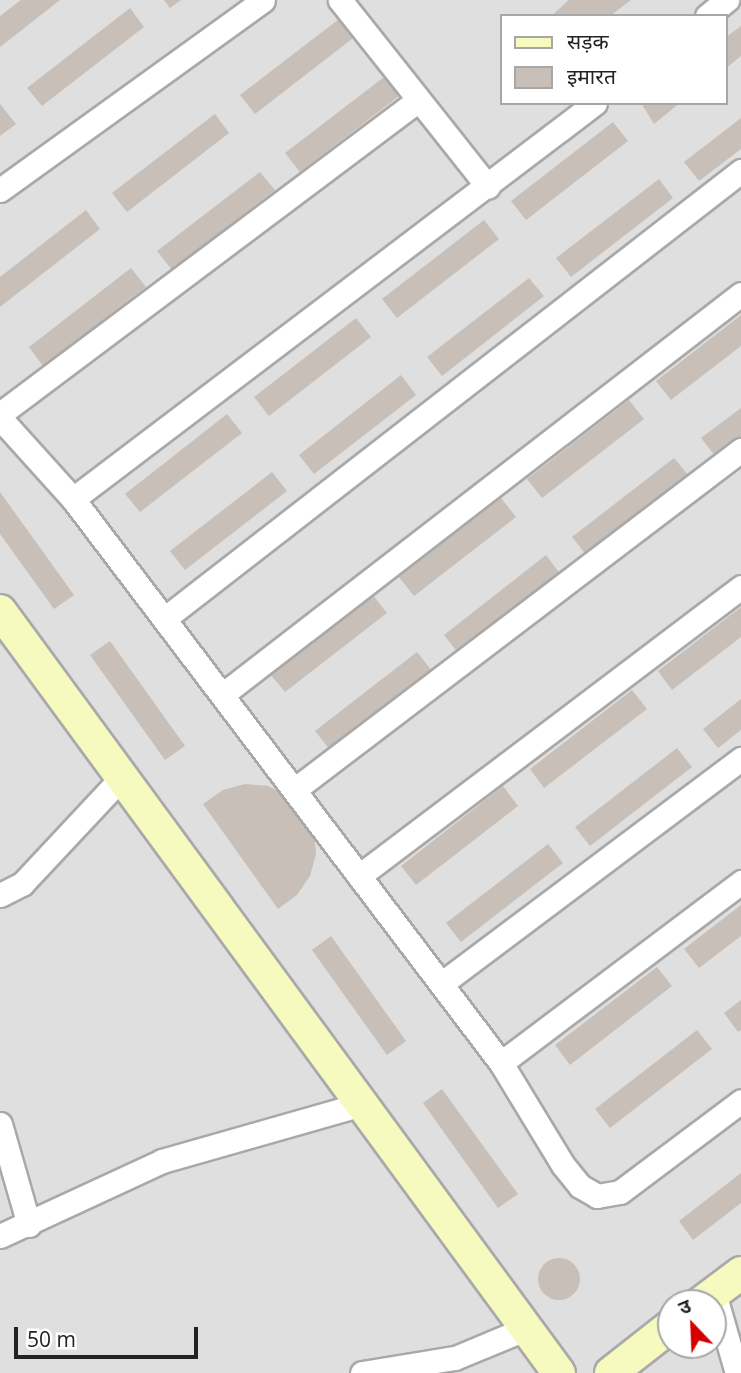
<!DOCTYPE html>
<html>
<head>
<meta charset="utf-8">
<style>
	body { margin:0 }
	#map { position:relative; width:741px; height:1373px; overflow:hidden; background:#f2efe9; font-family:"Open Sans","Noto Sans Devanagari",sans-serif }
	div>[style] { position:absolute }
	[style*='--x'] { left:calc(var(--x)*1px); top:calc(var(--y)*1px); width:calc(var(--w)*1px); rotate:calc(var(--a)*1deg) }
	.residential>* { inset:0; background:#e0dfdf }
	.building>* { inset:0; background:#c7bfb8 }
	.round { border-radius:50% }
	.roads { filter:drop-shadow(2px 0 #a9a9a9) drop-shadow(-2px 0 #a9a9a9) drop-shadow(0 2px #a9a9a9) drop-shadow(0 -2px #a9a9a9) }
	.street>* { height:23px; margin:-11.5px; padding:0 11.5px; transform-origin:11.5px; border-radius:11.5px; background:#fff }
	.secondary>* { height:32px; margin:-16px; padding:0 16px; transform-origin:16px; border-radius:16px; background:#f7fabf }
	span { translate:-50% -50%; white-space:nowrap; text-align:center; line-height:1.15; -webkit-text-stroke:7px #fff; paint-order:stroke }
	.legend { position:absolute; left:500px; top:14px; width:228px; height:91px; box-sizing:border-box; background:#fff; border:2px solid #a7a7a7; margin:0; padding:9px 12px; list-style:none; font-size:21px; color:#222 }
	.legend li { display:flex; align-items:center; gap:14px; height:35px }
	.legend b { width:35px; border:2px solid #a7a7a7 }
	.north { position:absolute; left:657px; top:1289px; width:70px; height:70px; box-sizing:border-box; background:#fff; border:2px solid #a7a7a7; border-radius:50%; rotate:337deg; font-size:19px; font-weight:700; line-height:28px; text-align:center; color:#222 }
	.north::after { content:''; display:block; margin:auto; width:24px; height:32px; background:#d40000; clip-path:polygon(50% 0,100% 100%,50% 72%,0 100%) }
	.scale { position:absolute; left:14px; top:1327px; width:184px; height:32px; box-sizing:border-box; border:4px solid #222; border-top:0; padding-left:9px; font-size:21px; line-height:24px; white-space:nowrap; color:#222; -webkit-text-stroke:5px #fff; paint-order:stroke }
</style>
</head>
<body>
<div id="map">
	<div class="residential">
		<div style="clip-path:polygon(evenodd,0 0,741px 0,741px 1373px,0 1373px,0 0,501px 16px,725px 16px,725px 103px,501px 103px,501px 16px,0 0,671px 1303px,713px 1303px,713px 1345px,671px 1345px,671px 1303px)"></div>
	</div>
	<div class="building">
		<div style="clip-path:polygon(21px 0,60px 0,0 47px,0 16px)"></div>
		<div style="clip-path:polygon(164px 0,181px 0,170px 8px)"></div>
		<div style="clip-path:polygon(569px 0,631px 0,610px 16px,551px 16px)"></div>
		<div style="clip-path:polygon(130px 8px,144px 27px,42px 106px,27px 88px)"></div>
		<div style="clip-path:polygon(343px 16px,357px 35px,255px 114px,240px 95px)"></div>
		<div style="clip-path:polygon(741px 26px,741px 56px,725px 69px,725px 38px)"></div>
		<div style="clip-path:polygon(388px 74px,403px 93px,300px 172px,285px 153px)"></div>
		<div style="clip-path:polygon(641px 103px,680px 103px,654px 124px)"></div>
		<div style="clip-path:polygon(0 104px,16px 124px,0 136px)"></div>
		<div style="clip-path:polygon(215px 114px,229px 133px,127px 212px,112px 193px)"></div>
		<div style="clip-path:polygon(741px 118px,741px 149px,699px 181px,684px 162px)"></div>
		<div style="clip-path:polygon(613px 122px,628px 141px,526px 220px,511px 201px)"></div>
		<div style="clip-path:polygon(260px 172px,275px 190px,172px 270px,157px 251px)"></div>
		<div style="clip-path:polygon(659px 179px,673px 198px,571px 277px,556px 258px)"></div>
		<div style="clip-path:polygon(86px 210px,100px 229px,0 307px,0 277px)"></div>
		<div style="clip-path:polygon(484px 220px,499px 239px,397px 318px,382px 299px)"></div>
		<div style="clip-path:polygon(131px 268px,146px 287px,43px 366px,29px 347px)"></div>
		<div style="clip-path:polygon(529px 278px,544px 296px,442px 376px,427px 357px)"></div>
		<div style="clip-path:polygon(741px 315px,741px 346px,671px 400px,656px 381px)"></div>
		<div style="clip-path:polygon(356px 318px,371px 337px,269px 416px,254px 397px)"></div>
		<div style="clip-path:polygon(401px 375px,416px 395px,314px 474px,299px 455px)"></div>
		<div style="clip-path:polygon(629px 400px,644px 419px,542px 498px,527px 479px)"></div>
		<div style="clip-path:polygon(741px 408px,741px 438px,716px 457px,701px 438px)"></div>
		<div style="clip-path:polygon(227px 414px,242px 433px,140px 512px,125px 494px)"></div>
		<div style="clip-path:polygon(674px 458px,689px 476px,587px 556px,572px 537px)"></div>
		<div style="clip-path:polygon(272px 472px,287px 491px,185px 570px,170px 551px)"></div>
		<div style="clip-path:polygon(0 492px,74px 595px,54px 609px,0 534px)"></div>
		<div style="clip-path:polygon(501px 498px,516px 517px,414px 596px,399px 577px)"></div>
		<div style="clip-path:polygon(546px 555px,561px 575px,459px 654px,444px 635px)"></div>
		<div style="clip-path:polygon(372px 594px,387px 613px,285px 692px,270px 674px)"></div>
		<div style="clip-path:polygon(741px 607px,741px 637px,672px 690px,658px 671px)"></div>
		<div style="clip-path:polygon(110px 641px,185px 746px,165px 760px,90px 655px)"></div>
		<div style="clip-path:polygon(417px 652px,432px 671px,330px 750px,315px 731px)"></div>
		<div style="clip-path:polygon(632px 690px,647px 709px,544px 788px,530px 769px)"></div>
		<div style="clip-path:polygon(741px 699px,741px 730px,718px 748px,703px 729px)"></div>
		<div style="clip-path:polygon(677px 748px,692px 767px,590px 846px,575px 827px)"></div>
		<div style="clip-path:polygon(245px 784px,268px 786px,288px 796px,314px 832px,316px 854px,310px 876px,297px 895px,278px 909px,203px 804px,223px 790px)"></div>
		<div style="clip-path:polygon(503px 786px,518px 806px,416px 885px,401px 866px)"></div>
		<div style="clip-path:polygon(548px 844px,563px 863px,461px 942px,446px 923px)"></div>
		<div style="clip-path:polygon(741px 905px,741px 936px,699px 968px,684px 949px)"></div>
		<div style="clip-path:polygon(331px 936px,406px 1041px,387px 1055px,312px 950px)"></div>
		<div style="clip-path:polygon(657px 967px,672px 986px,570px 1065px,555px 1045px)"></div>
		<div style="clip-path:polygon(741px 1000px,741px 1030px,738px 1032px,724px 1013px)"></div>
		<div style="clip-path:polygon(697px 1030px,712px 1049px,610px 1128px,595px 1109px)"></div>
		<div style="clip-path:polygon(442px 1089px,518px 1194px,498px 1208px,423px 1103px)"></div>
		<div style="clip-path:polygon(741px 1173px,741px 1203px,693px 1240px,679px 1221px)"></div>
		<div class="round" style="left:538px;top:1258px;width:42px;height:42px"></div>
	</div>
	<div class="roads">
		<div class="street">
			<div style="--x:340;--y:0;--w:238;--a:51.6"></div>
			<div style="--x:707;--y:16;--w:26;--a:-39"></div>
			<div style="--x:0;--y:190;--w:324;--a:-35.8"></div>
			<div style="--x:0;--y:414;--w:521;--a:-36.89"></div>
			<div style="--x:0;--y:418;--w:109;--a:48"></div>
			<div style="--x:73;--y:499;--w:708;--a:52.81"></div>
			<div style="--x:501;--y:1063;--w:119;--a:58.7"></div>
			<div style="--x:563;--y:1165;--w:27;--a:51"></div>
			<div style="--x:580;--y:1186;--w:20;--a:30"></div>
			<div style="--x:597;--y:1196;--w:23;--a:-10"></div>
			<div style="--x:620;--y:1192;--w:151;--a:-36.9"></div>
			<div style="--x:73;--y:499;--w:655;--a:-37.18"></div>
			<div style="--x:164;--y:619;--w:731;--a:-37.83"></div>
			<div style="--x:222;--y:695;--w:656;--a:-37.69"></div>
			<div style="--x:294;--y:790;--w:562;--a:-37.26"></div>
			<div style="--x:359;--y:876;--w:479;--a:-37.1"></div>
			<div style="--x:0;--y:895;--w:25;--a:-27"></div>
			<div style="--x:22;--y:884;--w:146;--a:-46.9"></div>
			<div style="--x:441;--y:984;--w:375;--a:-36.9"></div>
			<div style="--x:501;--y:1063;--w:301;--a:-37"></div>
			<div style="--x:0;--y:1124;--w:105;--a:74"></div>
			<div style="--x:0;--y:1236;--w:179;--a:-24.8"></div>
			<div style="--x:162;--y:1161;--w:208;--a:-15.9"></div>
			<div style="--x:714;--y:1293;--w:83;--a:74"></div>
			<div style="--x:362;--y:1373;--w:94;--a:-9.2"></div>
			<div style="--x:455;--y:1358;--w:78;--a:-22.6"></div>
		</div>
		<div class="secondary">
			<div style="--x:0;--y:611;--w:945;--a:53.74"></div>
			<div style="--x:701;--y:1303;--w:50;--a:-36.9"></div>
			<div style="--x:611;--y:1373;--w:76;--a:-38.1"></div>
		</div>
	</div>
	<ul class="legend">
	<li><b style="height:9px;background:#f7fabf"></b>सड़क</li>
	<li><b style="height:19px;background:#c7bfb8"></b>इमारत</li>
	</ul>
	<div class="north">उ</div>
	<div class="scale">50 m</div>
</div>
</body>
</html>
